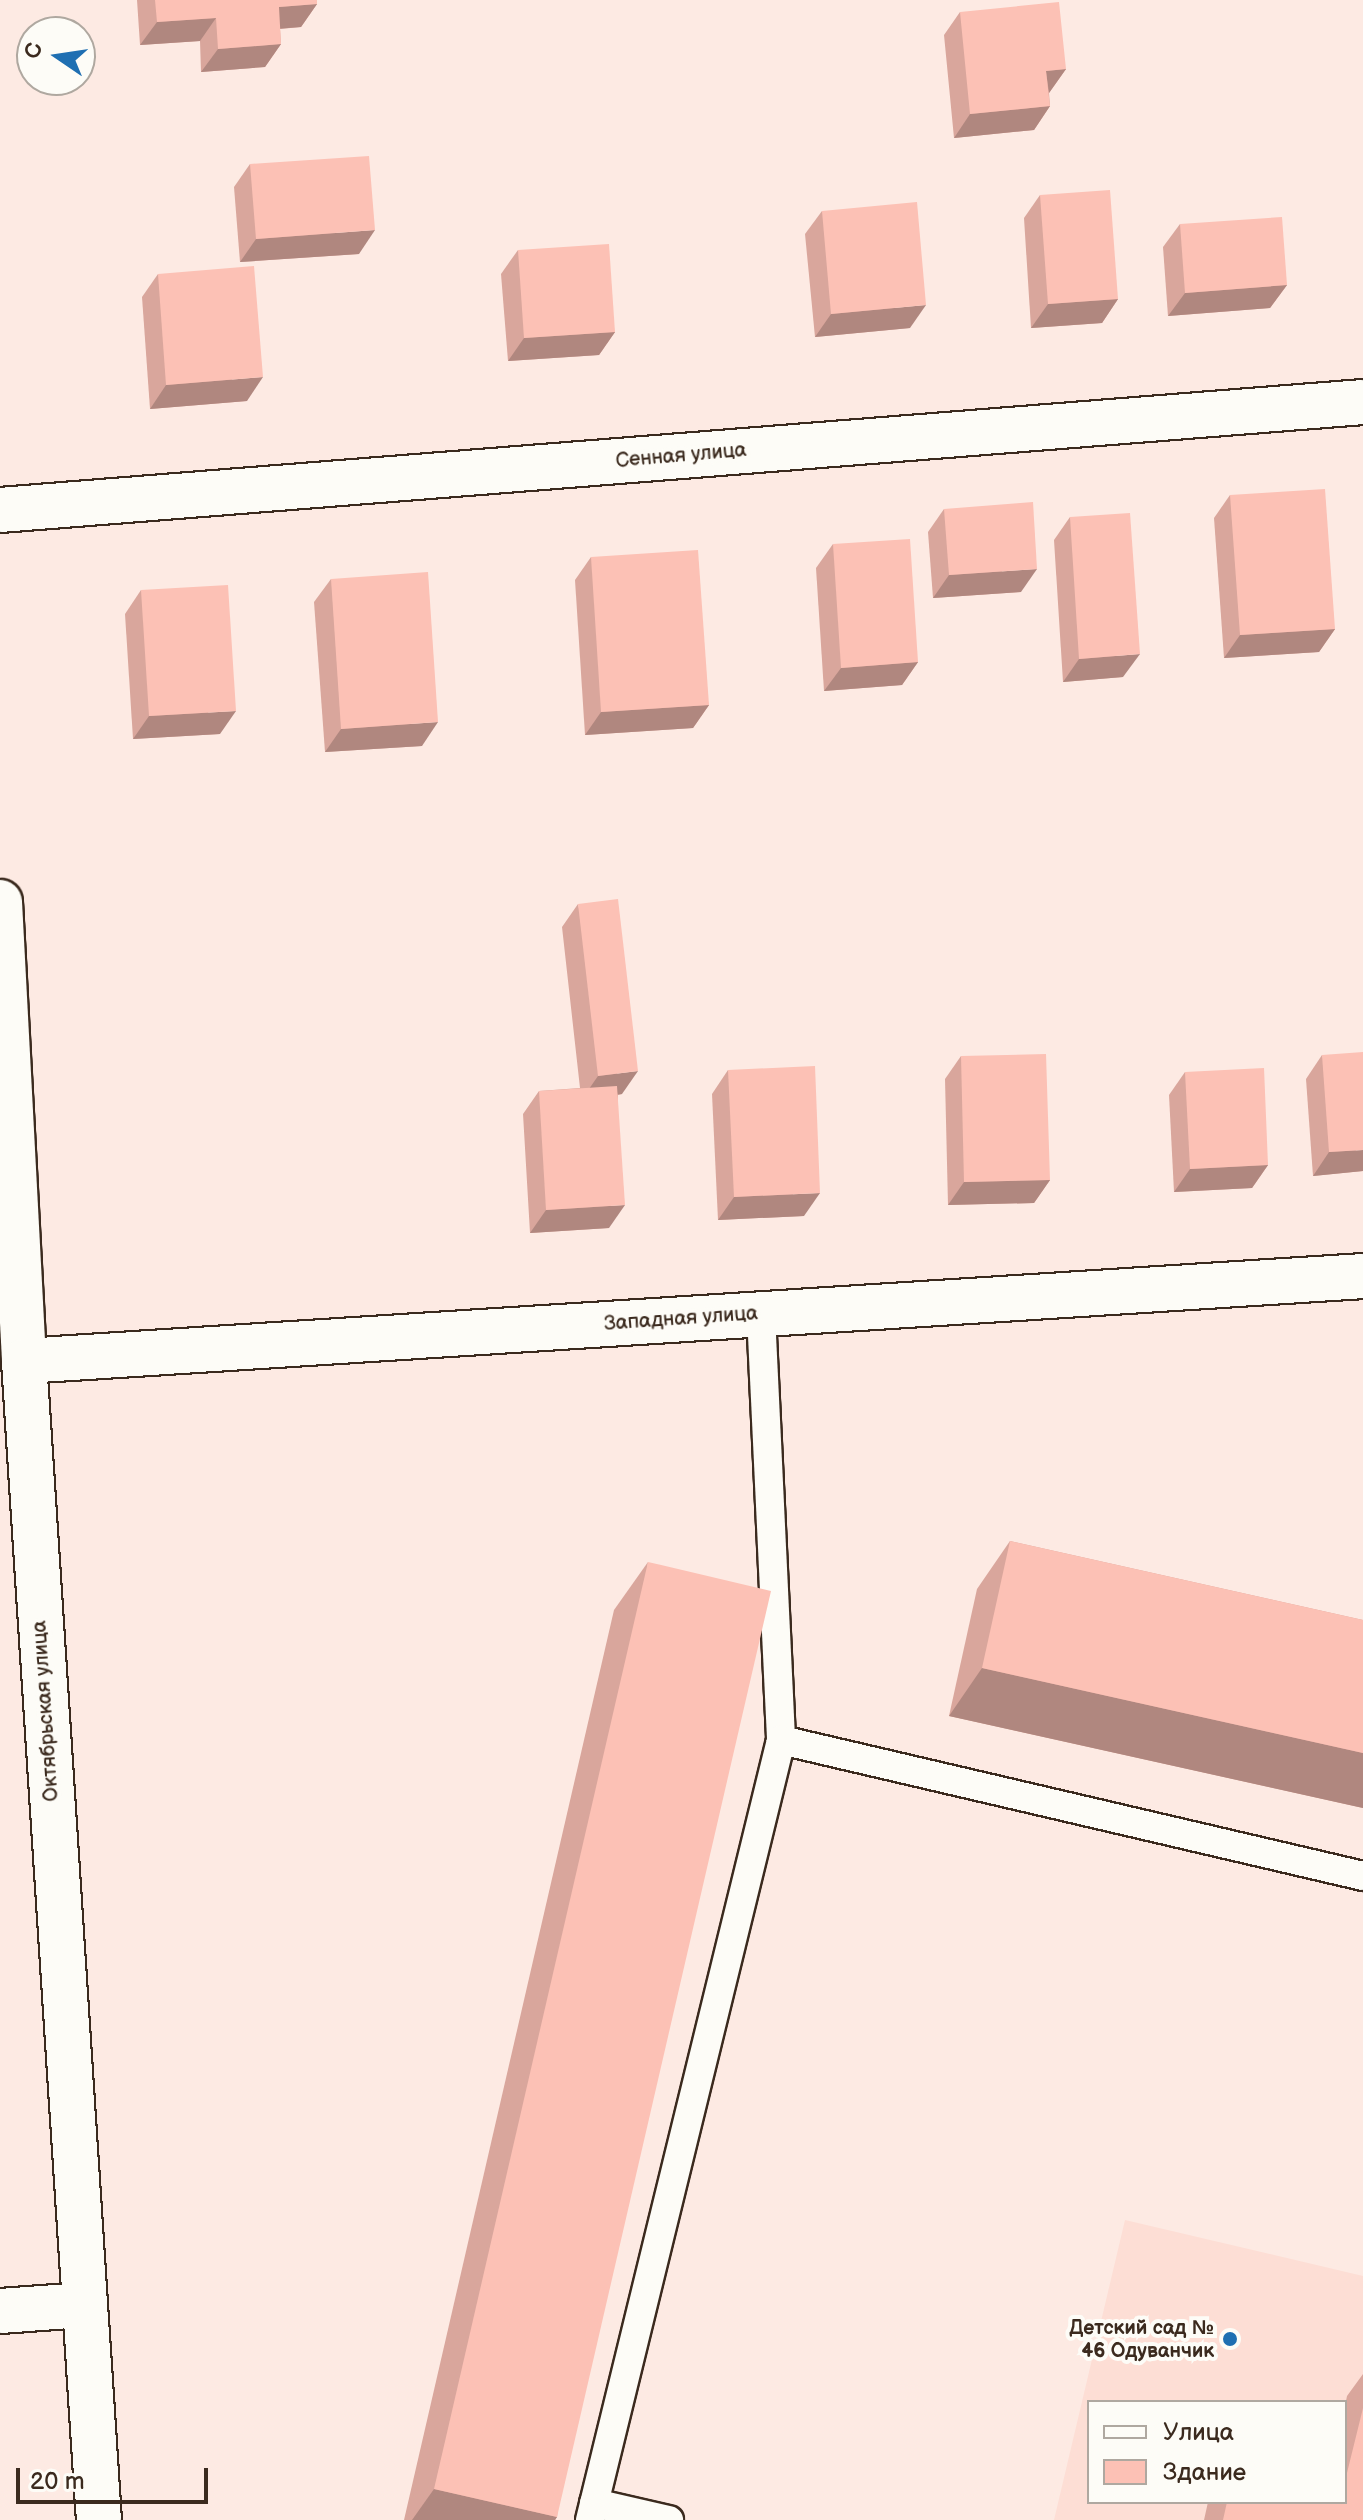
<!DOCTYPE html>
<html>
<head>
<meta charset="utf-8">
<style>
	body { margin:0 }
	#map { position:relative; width:1363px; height:2520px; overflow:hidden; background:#fdeae3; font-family:"Balsamiq Sans",sans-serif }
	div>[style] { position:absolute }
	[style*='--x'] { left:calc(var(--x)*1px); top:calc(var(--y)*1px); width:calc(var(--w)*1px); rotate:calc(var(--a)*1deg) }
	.built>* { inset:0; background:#fdded5 }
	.roads { filter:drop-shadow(2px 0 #3b2a1e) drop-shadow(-2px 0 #3b2a1e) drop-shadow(0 2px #3b2a1e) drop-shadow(0 -2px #3b2a1e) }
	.lane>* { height:28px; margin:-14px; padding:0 14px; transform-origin:14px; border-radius:14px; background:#fdfcf7 }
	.street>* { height:44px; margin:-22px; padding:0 22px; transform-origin:22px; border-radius:22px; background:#fdfcf7 }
	.secondary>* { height:44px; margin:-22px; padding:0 22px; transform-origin:22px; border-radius:22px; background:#fdfcf7 }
	.wall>* { inset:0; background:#d9a69c }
	.shaded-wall>* { inset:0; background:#b0877f }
	.building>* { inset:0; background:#fcc1b5 }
	.dots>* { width:22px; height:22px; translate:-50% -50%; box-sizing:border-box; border:4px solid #fdfcf7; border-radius:50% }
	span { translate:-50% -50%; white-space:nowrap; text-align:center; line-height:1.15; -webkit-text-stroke:8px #fdfcf7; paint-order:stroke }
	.street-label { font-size:20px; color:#3b2a1e }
	.poi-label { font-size:20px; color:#3b2a1e; font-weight:700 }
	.right { translate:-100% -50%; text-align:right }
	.legend { position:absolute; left:1087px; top:2400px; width:260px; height:104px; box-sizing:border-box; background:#fdfcf7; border:2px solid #afa8a0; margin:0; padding:10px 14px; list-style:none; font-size:24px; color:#3b2a1e }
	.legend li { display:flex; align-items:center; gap:16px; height:40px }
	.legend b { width:40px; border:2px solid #afa8a0 }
	.north { position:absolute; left:16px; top:16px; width:80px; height:80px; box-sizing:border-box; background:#fdfcf7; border:2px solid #afa8a0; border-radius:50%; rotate:283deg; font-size:22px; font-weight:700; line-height:32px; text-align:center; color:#3b2a1e }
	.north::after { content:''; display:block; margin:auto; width:28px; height:36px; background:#1f6fb2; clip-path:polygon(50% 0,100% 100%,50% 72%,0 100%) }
	.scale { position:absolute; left:16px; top:2468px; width:192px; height:36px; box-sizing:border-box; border:4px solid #3b2a1e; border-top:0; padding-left:10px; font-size:24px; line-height:28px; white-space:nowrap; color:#3b2a1e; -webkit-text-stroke:6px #fdfcf7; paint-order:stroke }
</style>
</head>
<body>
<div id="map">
	<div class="built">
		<div style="clip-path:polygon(evenodd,1125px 2220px,1363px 2276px,1363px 2520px,1054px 2520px,1125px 2220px,1089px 2402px,1345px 2402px,1345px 2502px,1089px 2502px,1089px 2402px)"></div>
	</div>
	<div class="roads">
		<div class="lane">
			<div style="--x:761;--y:1314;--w:426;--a:87.3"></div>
			<div style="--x:781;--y:1740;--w:598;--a:13.15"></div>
			<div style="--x:594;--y:2503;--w:77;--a:12.8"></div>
			<div style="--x:590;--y:2520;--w:803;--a:-76.24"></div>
		</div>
		<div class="street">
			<div style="--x:0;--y:510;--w:1367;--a:-4.53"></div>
			<div style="--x:0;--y:2311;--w:83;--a:-4.1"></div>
		</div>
		<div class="secondary">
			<div style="--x:0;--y:902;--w:460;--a:87"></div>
			<div style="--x:24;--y:1361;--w:1161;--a:86.3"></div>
			<div style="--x:24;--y:1361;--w:1342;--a:-3.63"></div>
		</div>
	</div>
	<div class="wall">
		<div style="clip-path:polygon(137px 0,317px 0,317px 4px,301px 27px,280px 29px,281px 44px,265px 67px,201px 72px,200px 41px,140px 45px)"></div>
		<div style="clip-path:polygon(960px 12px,1066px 69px,1049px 93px,1050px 106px,1034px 130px,954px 138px,944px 35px)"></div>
		<div style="clip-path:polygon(250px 164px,359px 254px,240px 262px,234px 187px)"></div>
		<div style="clip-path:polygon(1040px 195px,1118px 299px,1102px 323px,1031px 328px,1024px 218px)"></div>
		<div style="clip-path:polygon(822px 211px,910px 328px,815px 337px,805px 234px)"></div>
		<div style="clip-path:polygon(1180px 224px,1287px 285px,1270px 308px,1168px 316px,1163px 247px)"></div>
		<div style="clip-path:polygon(518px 250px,615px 332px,599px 355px,508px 361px,501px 274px)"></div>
		<div style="clip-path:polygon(158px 274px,247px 401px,150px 409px,142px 297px)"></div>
		<div style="clip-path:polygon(1230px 495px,1335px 629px,1319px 652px,1224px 658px,1214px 518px)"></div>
		<div style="clip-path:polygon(944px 509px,1021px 592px,933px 598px,928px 532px)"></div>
		<div style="clip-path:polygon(1070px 517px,1123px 677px,1063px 682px,1054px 540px)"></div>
		<div style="clip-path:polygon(833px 544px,918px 662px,902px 685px,824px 691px,816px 568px)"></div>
		<div style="clip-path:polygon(591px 557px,709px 705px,693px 728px,585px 735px,575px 580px)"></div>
		<div style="clip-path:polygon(331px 579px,422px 746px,325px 752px,314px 602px)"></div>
		<div style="clip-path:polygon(141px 590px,220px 734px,133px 739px,125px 614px)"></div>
		<div style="clip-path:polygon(578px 904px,622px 1094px,618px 1095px,609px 1228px,530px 1233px,523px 1114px,539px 1091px,580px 1088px,562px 927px)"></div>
		<div style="clip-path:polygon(1322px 1055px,1363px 1171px,1313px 1176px,1306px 1079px)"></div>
		<div style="clip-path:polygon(961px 1056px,1050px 1180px,1034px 1203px,948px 1205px,945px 1079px)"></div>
		<div style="clip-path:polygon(728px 1070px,804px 1216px,718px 1220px,712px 1094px)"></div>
		<div style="clip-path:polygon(1185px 1072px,1268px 1165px,1252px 1188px,1174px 1192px,1169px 1095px)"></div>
		<div style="clip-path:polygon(1010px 1541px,1363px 1620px,1363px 1808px,949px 1716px,977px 1589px)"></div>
		<div style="clip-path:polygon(648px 1562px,557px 2517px,555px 2520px,404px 2520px,614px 1610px)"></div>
		<div style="clip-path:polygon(1363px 2374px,1363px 2520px,1204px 2520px,1208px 2502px,1345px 2502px,1345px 2406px,1347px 2396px)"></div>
	</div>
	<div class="shaded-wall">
		<div style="clip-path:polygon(317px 4px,301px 27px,263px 30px,279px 7px)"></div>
		<div style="clip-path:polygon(216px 18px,200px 41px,140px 45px,157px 22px)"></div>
		<div style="clip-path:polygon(281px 44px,265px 67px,201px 72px,218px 49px)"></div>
		<div style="clip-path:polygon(1066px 69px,1049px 93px,1046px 71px)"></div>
		<div style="clip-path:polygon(1050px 106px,1034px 130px,954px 138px,970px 114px)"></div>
		<div style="clip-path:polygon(375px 230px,359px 254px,240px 262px,256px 239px)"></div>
		<div style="clip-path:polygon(1287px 285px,1270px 308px,1168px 316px,1185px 293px)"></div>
		<div style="clip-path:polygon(1118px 299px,1102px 323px,1031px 328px,1048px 304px)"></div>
		<div style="clip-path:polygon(926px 305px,910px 328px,815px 337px,831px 314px)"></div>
		<div style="clip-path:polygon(615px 332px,599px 355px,508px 361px,524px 338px)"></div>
		<div style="clip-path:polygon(263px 377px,247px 401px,150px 409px,166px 385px)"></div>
		<div style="clip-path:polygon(1037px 569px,1021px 592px,933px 598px,949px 575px)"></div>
		<div style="clip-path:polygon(1335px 629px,1319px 652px,1224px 658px,1240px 635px)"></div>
		<div style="clip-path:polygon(1140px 654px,1123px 677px,1063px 682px,1079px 659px)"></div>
		<div style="clip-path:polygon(918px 662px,902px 685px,824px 691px,841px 668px)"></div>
		<div style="clip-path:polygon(709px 705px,693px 728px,585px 735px,601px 712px)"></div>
		<div style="clip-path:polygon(236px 711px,220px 734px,133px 739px,149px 716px)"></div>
		<div style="clip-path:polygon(438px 722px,422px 746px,325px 752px,341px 729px)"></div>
		<div style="clip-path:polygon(638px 1071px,622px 1094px,582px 1099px,598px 1076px)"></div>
		<div style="clip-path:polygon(1363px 1150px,1363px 1171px,1313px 1176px,1329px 1152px)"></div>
		<div style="clip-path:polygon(1268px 1165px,1252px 1188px,1174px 1192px,1190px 1169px)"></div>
		<div style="clip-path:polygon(1050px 1180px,1034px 1203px,948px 1205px,964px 1182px)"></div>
		<div style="clip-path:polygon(820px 1193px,804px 1216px,718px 1220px,734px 1197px)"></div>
		<div style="clip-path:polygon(625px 1205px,609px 1228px,530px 1233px,546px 1210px)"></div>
		<div style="clip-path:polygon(982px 1668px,1363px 1753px,1363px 1808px,949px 1716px)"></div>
		<div style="clip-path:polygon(434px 2489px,557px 2517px,555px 2520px,412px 2520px)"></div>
	</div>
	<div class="building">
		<div style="clip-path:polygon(155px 0,317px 0,317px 4px,279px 7px,281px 44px,218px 49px,216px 18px,157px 22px)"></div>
		<div style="clip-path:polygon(1059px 2px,1066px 69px,1046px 71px,1050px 106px,970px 114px,960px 12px)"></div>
		<div style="clip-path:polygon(369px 156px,375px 230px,256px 239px,250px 164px)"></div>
		<div style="clip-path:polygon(1110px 190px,1118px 299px,1048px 304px,1040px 195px)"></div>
		<div style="clip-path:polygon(917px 202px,926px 305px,831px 314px,822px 211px)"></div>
		<div style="clip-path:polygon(1282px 217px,1287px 285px,1185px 293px,1180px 224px)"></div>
		<div style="clip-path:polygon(609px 244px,615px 332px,524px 338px,518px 250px)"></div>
		<div style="clip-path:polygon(254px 266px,263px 377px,166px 385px,158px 274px)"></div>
		<div style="clip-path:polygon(1325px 489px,1335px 629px,1240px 635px,1230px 495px)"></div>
		<div style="clip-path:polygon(1033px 502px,1037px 569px,949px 575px,944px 509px)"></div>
		<div style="clip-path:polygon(1130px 513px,1140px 654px,1079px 659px,1070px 517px)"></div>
		<div style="clip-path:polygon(910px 539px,918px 662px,841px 668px,833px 544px)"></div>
		<div style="clip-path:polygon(698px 550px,709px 705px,601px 712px,591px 557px)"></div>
		<div style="clip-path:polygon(428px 572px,438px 722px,341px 729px,331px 579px)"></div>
		<div style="clip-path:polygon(228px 585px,236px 711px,149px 716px,141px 590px)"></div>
		<div style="clip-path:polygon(618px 899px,638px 1071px,598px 1076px,578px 904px)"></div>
		<div style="clip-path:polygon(1363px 1052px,1363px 1150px,1329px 1152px,1322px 1055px)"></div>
		<div style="clip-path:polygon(1046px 1054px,1050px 1180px,964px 1182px,961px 1056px)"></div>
		<div style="clip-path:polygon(815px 1066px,820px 1193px,734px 1197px,728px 1070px)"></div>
		<div style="clip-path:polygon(1264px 1068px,1268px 1165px,1190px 1169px,1185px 1072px)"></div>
		<div style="clip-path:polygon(617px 1086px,625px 1205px,546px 1210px,539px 1091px)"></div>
		<div style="clip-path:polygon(1010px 1541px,1363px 1620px,1363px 1753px,982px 1668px)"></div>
		<div style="clip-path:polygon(648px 1562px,771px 1591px,557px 2517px,434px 2489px)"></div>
		<div style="clip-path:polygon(1363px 2408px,1363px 2520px,1223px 2520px,1227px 2502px,1345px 2502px,1345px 2481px)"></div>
	</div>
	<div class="dots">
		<div style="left:1230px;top:2339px;background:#1f6fb2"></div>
	</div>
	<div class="street-label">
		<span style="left:681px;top:456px;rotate:-5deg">Сенная улица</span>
		<span style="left:681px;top:1319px;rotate:-4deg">Западная улица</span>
		<span style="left:46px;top:1711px;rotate:-94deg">Октябрьская улица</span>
	</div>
	<div class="poi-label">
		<span class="right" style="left:1214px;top:2340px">Детский сад №<br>46 Одуванчик</span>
	</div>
	<ul class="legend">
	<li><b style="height:10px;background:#fdfcf7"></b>Улица</li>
	<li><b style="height:22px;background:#fcc1b5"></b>Здание</li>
	</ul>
	<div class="north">С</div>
	<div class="scale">20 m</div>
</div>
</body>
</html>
